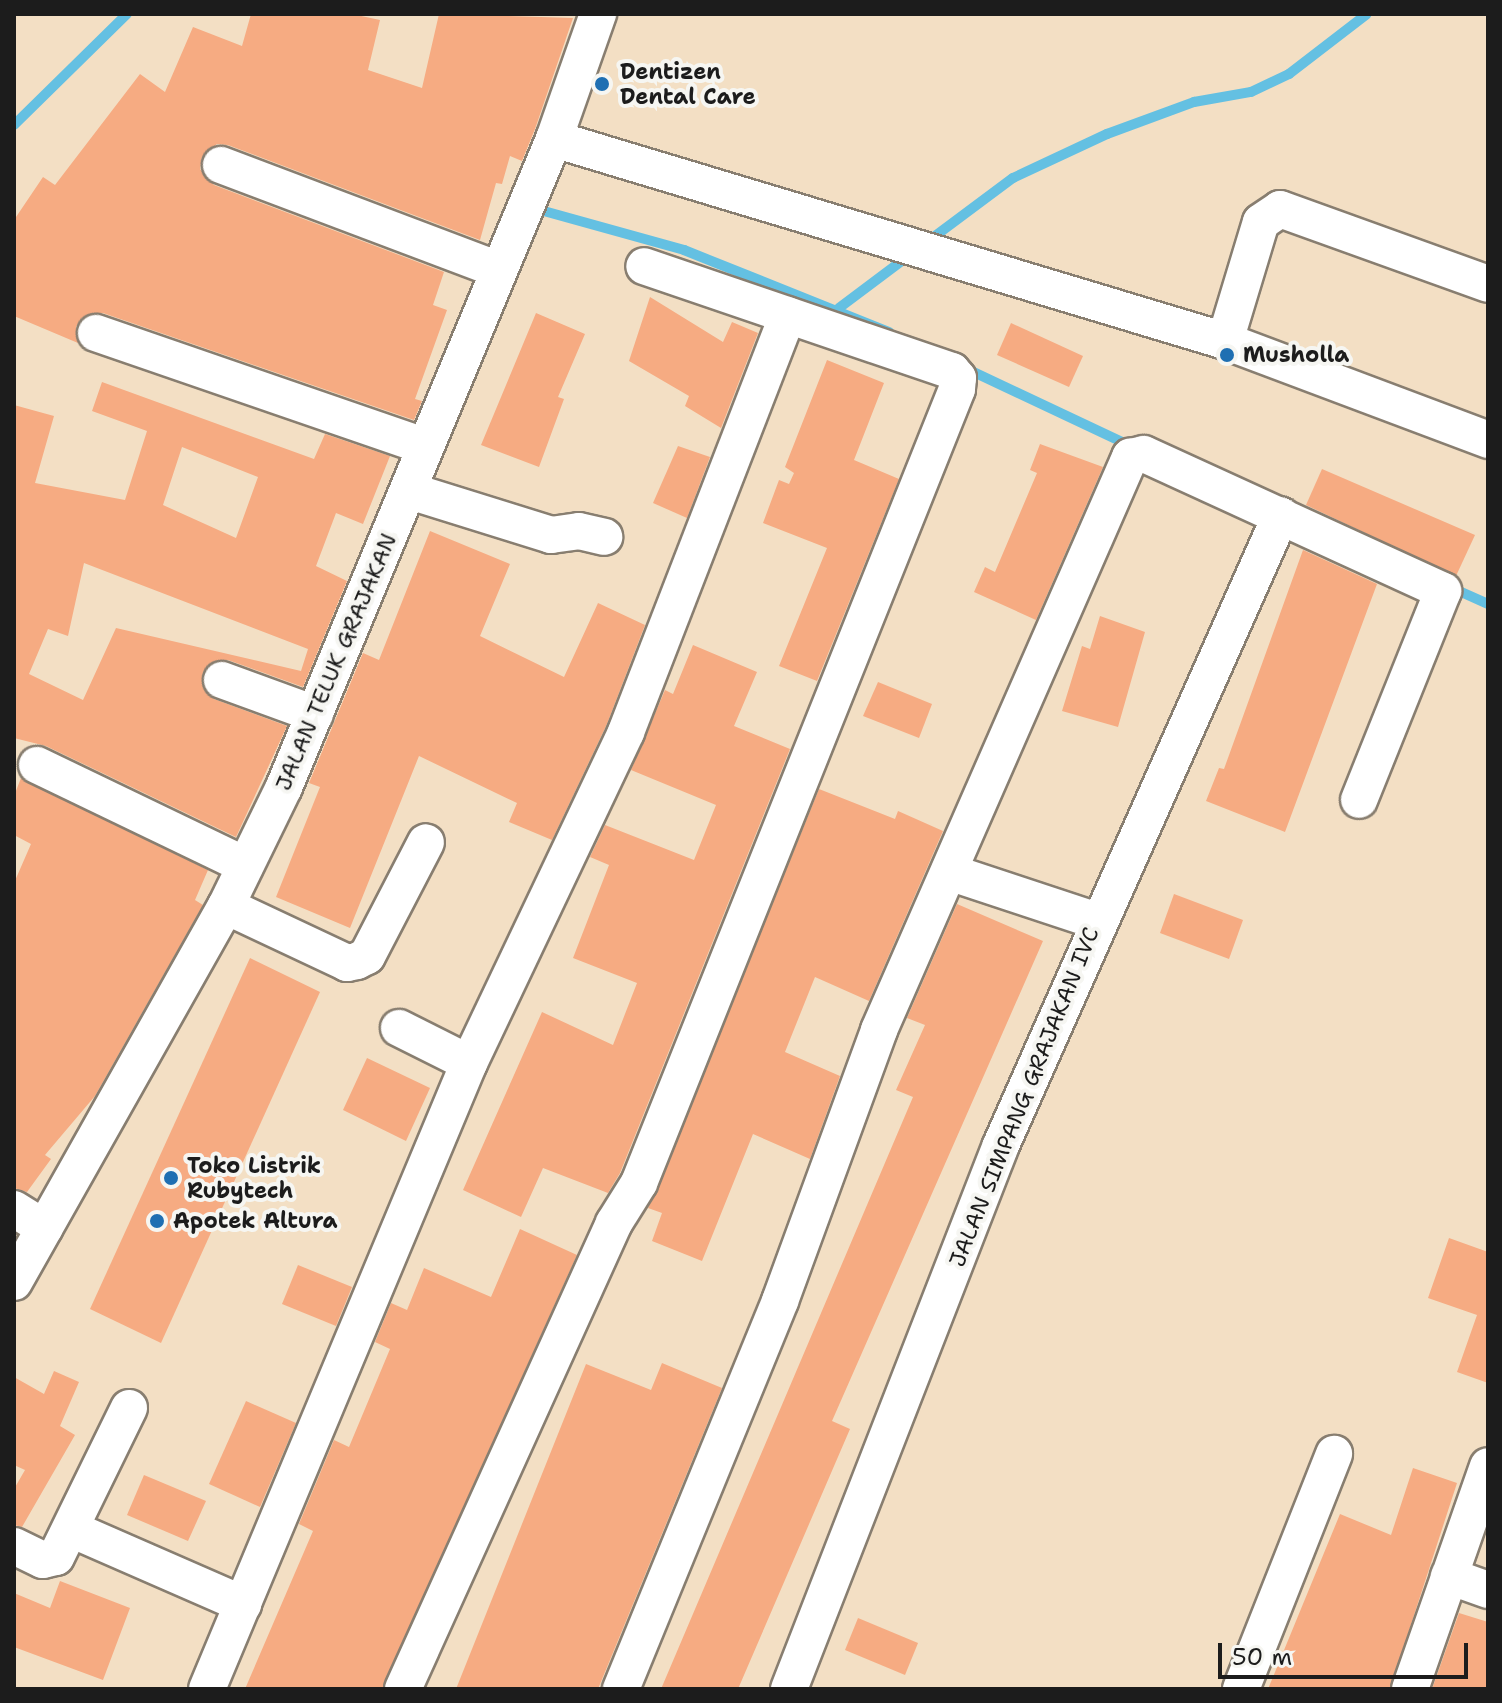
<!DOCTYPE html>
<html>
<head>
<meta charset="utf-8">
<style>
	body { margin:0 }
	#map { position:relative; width:1502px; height:1703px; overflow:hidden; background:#f3dfc4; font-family:"Shantell Sans",sans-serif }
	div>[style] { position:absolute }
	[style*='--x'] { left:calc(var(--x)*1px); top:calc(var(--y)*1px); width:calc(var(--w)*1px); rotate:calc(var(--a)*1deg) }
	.stream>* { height:10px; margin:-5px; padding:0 5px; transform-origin:5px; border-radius:5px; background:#64c0e2 }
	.building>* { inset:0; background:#f6ab82 }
	.roads { filter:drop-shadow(2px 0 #887e70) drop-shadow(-2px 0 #887e70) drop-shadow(0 2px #887e70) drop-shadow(0 -2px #887e70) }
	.minor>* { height:36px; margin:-18px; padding:0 18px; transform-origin:18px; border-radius:18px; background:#fff }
	.dots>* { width:22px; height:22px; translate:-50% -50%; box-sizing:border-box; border:4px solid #f6f6f2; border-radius:50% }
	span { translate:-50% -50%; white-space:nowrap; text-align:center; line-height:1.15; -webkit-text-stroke:8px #f6f6f2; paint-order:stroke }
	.poi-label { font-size:22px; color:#1c1c1c; font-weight:700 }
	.left { translate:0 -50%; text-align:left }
	.street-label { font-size:22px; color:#1c1c1c }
	.frame { position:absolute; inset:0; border:16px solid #1c1c1c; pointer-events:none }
	.scale { position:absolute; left:1218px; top:1643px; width:250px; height:36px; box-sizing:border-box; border:4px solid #1c1c1c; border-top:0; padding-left:10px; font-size:24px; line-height:28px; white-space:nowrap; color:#1c1c1c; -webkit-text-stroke:6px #f6f6f2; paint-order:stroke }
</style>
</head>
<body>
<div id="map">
	<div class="stream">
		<div style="--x:14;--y:125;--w:158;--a:-44.5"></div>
		<div style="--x:533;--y:208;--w:157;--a:15.5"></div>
		<div style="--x:684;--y:250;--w:221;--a:21.8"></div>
		<div style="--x:927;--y:242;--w:107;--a:-36.7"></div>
		<div style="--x:1013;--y:178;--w:104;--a:-25.1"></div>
		<div style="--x:1107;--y:134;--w:93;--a:-20.2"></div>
		<div style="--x:1194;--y:102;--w:58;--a:-10"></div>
		<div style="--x:1251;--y:92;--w:42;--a:-25.3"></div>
		<div style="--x:1289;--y:74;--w:98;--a:-37.6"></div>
		<div style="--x:839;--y:308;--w:90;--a:-36.9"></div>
		<div style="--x:965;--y:368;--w:183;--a:25.2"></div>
		<div style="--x:1450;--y:587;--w:42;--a:24.1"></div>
	</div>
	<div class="building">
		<div style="clip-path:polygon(251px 14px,352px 14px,380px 20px,368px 70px,422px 88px,439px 14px,573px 18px,535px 129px,522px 161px,510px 156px,502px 184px,496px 183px,480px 240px,228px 145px,217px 144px,202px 157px,200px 169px,214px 185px,444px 272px,433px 305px,447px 310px,415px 399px,422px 401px,414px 420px,103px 313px,82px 318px,76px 327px,78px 343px,14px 316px,14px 220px,43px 177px,55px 185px,140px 74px,165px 92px,193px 27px,242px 46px)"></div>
		<div style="clip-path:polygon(650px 297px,723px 342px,732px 322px,758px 333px,721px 428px,685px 406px,689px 396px,629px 361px)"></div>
		<div style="clip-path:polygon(536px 313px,585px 334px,558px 397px,564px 399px,539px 467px,481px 445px)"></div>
		<div style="clip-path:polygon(1011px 323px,1083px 356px,1069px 387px,997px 355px)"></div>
		<div style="clip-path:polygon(827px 360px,884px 383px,854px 460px,899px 479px,817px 681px,779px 666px,827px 548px,763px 523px,779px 480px,789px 484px,794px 473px,785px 467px)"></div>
		<div style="clip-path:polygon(evenodd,102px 382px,314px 459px,325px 434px,390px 456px,363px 524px,336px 513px,316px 566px,347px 581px,303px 687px,228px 660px,218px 660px,203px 672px,202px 684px,214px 699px,287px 726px,236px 837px,46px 746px,14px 738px,14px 405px,54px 416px,35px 483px,125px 500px,147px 431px,92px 411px,102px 382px,182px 447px,258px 477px,236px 538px,163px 505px,182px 447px,102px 382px,84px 563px,308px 649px,301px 671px,116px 628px,83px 700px,29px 674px,48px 629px,68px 636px,84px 563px)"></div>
		<div style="clip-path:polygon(1040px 444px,1103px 467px,1036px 620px,974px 592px,985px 567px,995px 572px,1037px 473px,1030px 470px)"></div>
		<div style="clip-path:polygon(678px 446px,710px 457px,687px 518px,653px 503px)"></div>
		<div style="clip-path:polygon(1322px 469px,1475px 535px,1456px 576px,1306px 505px)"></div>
		<div style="clip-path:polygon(430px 531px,510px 564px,480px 636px,564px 677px,598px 603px,645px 625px,607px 724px,552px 840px,509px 822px,517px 803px,419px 756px,350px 928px,276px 897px,320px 787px,309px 783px,363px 653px,379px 660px)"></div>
		<div style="clip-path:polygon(1303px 550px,1377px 584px,1285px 832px,1206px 801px,1219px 768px,1224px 769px)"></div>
		<div style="clip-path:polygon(1100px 616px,1145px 632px,1118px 727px,1062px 711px,1082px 646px,1090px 649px)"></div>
		<div style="clip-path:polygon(693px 645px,757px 672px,734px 726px,790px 749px,620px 1173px,608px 1193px,543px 1168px,521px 1217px,463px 1190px,542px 1012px,613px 1045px,637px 983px,573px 958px,609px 865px,590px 857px,605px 825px,694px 860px,716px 805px,631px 770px,665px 690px,673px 694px)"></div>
		<div style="clip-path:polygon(878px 682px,932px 704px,919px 738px,863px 716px)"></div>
		<div style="clip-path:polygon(21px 778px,208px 870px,195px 900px,203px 905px,95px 1096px,45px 1155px,51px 1159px,27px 1192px,14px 1188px,14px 883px,31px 844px,14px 835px,14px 796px)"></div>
		<div style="clip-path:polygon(819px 789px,895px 819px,898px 811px,943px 831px,869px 1001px,815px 977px,785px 1052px,840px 1076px,810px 1159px,753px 1134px,702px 1261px,652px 1241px,662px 1213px,648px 1208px)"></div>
		<div style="clip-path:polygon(1174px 894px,1243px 920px,1229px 959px,1160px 933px)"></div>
		<div style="clip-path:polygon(957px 904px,1043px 941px,832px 1421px,850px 1429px,738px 1689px,661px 1689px,913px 1097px,896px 1090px,925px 1025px,907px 1018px)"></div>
		<div style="clip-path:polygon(250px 958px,320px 992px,161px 1343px,90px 1309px)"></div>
		<div style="clip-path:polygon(367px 1058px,430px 1088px,406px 1141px,343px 1110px)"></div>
		<div style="clip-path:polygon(520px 1229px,577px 1255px,382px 1689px,245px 1689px,313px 1531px,299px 1524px,334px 1440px,349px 1447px,390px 1349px,375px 1342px,391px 1303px,407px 1310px,424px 1268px,491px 1297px)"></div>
		<div style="clip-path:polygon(1449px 1238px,1488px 1252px,1488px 1383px,1457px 1372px,1477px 1315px,1428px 1298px)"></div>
		<div style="clip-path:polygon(298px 1265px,352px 1287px,336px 1326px,282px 1304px)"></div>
		<div style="clip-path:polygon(662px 1363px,722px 1388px,598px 1689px,456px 1689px,586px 1364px,651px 1390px)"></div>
		<div style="clip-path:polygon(54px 1371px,79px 1382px,60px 1426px,75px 1435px,22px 1527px,14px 1525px,14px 1489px,25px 1470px,14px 1465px,14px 1377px,44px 1394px)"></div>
		<div style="clip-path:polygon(246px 1401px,296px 1423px,260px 1507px,209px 1484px)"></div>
		<div style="clip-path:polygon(1413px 1468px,1457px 1483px,1390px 1689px,1268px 1689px,1340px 1514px,1391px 1535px)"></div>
		<div style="clip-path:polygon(144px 1475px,206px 1501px,188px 1541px,127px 1515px)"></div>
		<div style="clip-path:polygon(60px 1581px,130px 1608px,103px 1680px,14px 1647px,14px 1593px,50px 1608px)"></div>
		<div style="clip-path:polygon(1459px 1613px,1488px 1622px,1488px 1689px,1432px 1689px)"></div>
		<div style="clip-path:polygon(858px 1618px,918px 1643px,905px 1675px,845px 1650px)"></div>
	</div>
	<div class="roads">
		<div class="minor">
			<div style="--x:554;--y:139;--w:701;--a:16.75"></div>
			<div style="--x:1225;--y:341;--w:281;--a:20.6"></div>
			<div style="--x:221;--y:165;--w:294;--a:20.7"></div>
			<div style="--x:96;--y:333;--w:348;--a:19"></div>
			<div style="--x:1225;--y:341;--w:124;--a:-73.2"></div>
			<div style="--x:1261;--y:222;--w:23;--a:-34"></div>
			<div style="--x:1280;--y:209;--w:221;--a:19.8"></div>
			<div style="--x:410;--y:491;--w:148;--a:17.3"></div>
			<div style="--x:551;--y:535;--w:28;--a:-8"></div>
			<div style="--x:579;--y:531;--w:26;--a:13"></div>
			<div style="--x:222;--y:680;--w:99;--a:20.1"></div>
			<div style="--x:37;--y:765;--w:231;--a:25.7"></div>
			<div style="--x:949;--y:872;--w:156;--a:18.3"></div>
			<div style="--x:226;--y:906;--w:134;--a:25.2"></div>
			<div style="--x:347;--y:963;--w:10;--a:-11"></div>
			<div style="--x:357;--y:961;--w:11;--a:-27"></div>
			<div style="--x:367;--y:956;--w:128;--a:-62.6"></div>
			<div style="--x:399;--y:1028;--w:78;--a:26.6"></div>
			<div style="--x:14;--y:1209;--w:36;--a:32"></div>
			<div style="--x:14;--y:1282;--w:432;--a:-60.6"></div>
			<div style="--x:226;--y:906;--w:132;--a:-64"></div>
			<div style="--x:284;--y:787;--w:702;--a:-67.38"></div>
			<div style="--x:554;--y:139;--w:133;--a:-70.6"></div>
			<div style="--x:71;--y:1529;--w:188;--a:23.6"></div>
			<div style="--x:14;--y:1546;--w:32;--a:26"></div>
			<div style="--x:43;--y:1560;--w:13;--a:-13"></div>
			<div style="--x:56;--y:1557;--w:166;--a:-63.9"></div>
			<div style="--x:1449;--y:1576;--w:41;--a:19.7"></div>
			<div style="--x:207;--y:1689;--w:679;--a:-67.29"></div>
			<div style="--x:469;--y:1063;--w:366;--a:-64.6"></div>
			<div style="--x:626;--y:732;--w:447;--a:-68.8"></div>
			<div style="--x:403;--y:1689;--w:512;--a:-65.64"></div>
			<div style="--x:614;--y:1223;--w:47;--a:-58"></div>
			<div style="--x:639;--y:1183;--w:855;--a:-68.17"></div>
			<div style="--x:957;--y:389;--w:11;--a:-85"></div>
			<div style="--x:958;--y:378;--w:9;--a:-131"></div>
			<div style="--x:952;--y:371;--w:325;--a:-161.2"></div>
			<div style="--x:621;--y:1689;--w:419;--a:-67.7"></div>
			<div style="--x:780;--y:1301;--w:289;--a:-69.9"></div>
			<div style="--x:879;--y:1030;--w:626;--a:-66.34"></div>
			<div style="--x:1130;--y:457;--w:14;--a:-12"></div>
			<div style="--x:1144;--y:454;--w:329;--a:24.6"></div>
			<div style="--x:1443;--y:591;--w:225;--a:111.9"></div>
			<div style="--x:789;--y:1689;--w:584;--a:-68.71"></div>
			<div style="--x:1001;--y:1145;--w:689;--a:-66.04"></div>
			<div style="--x:1241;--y:1689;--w:253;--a:-68.4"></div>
			<div style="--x:1410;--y:1689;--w:236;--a:-70.7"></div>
		</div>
	</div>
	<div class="dots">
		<div style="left:602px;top:84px;background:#1f6fb2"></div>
		<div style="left:1227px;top:355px;background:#1f6fb2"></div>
		<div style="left:171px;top:1178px;background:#1f6fb2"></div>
		<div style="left:157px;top:1221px;background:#1f6fb2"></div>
	</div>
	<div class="poi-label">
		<span class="left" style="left:620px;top:84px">Dentizen<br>Dental Care</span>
		<span class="left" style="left:1243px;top:355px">Musholla</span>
		<span class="left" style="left:187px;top:1178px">Toko Listrik<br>Rubytech</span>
		<span class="left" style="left:173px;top:1221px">Apotek Altura</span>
	</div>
	<div class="street-label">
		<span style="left:336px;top:662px;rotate:-67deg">JALAN TELUK GRAJAKAN</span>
		<span style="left:1024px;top:1097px;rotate:-68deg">JALAN SIMPANG GRAJAKAN IVC</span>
	</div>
	<div class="frame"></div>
	<div class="scale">50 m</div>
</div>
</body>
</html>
